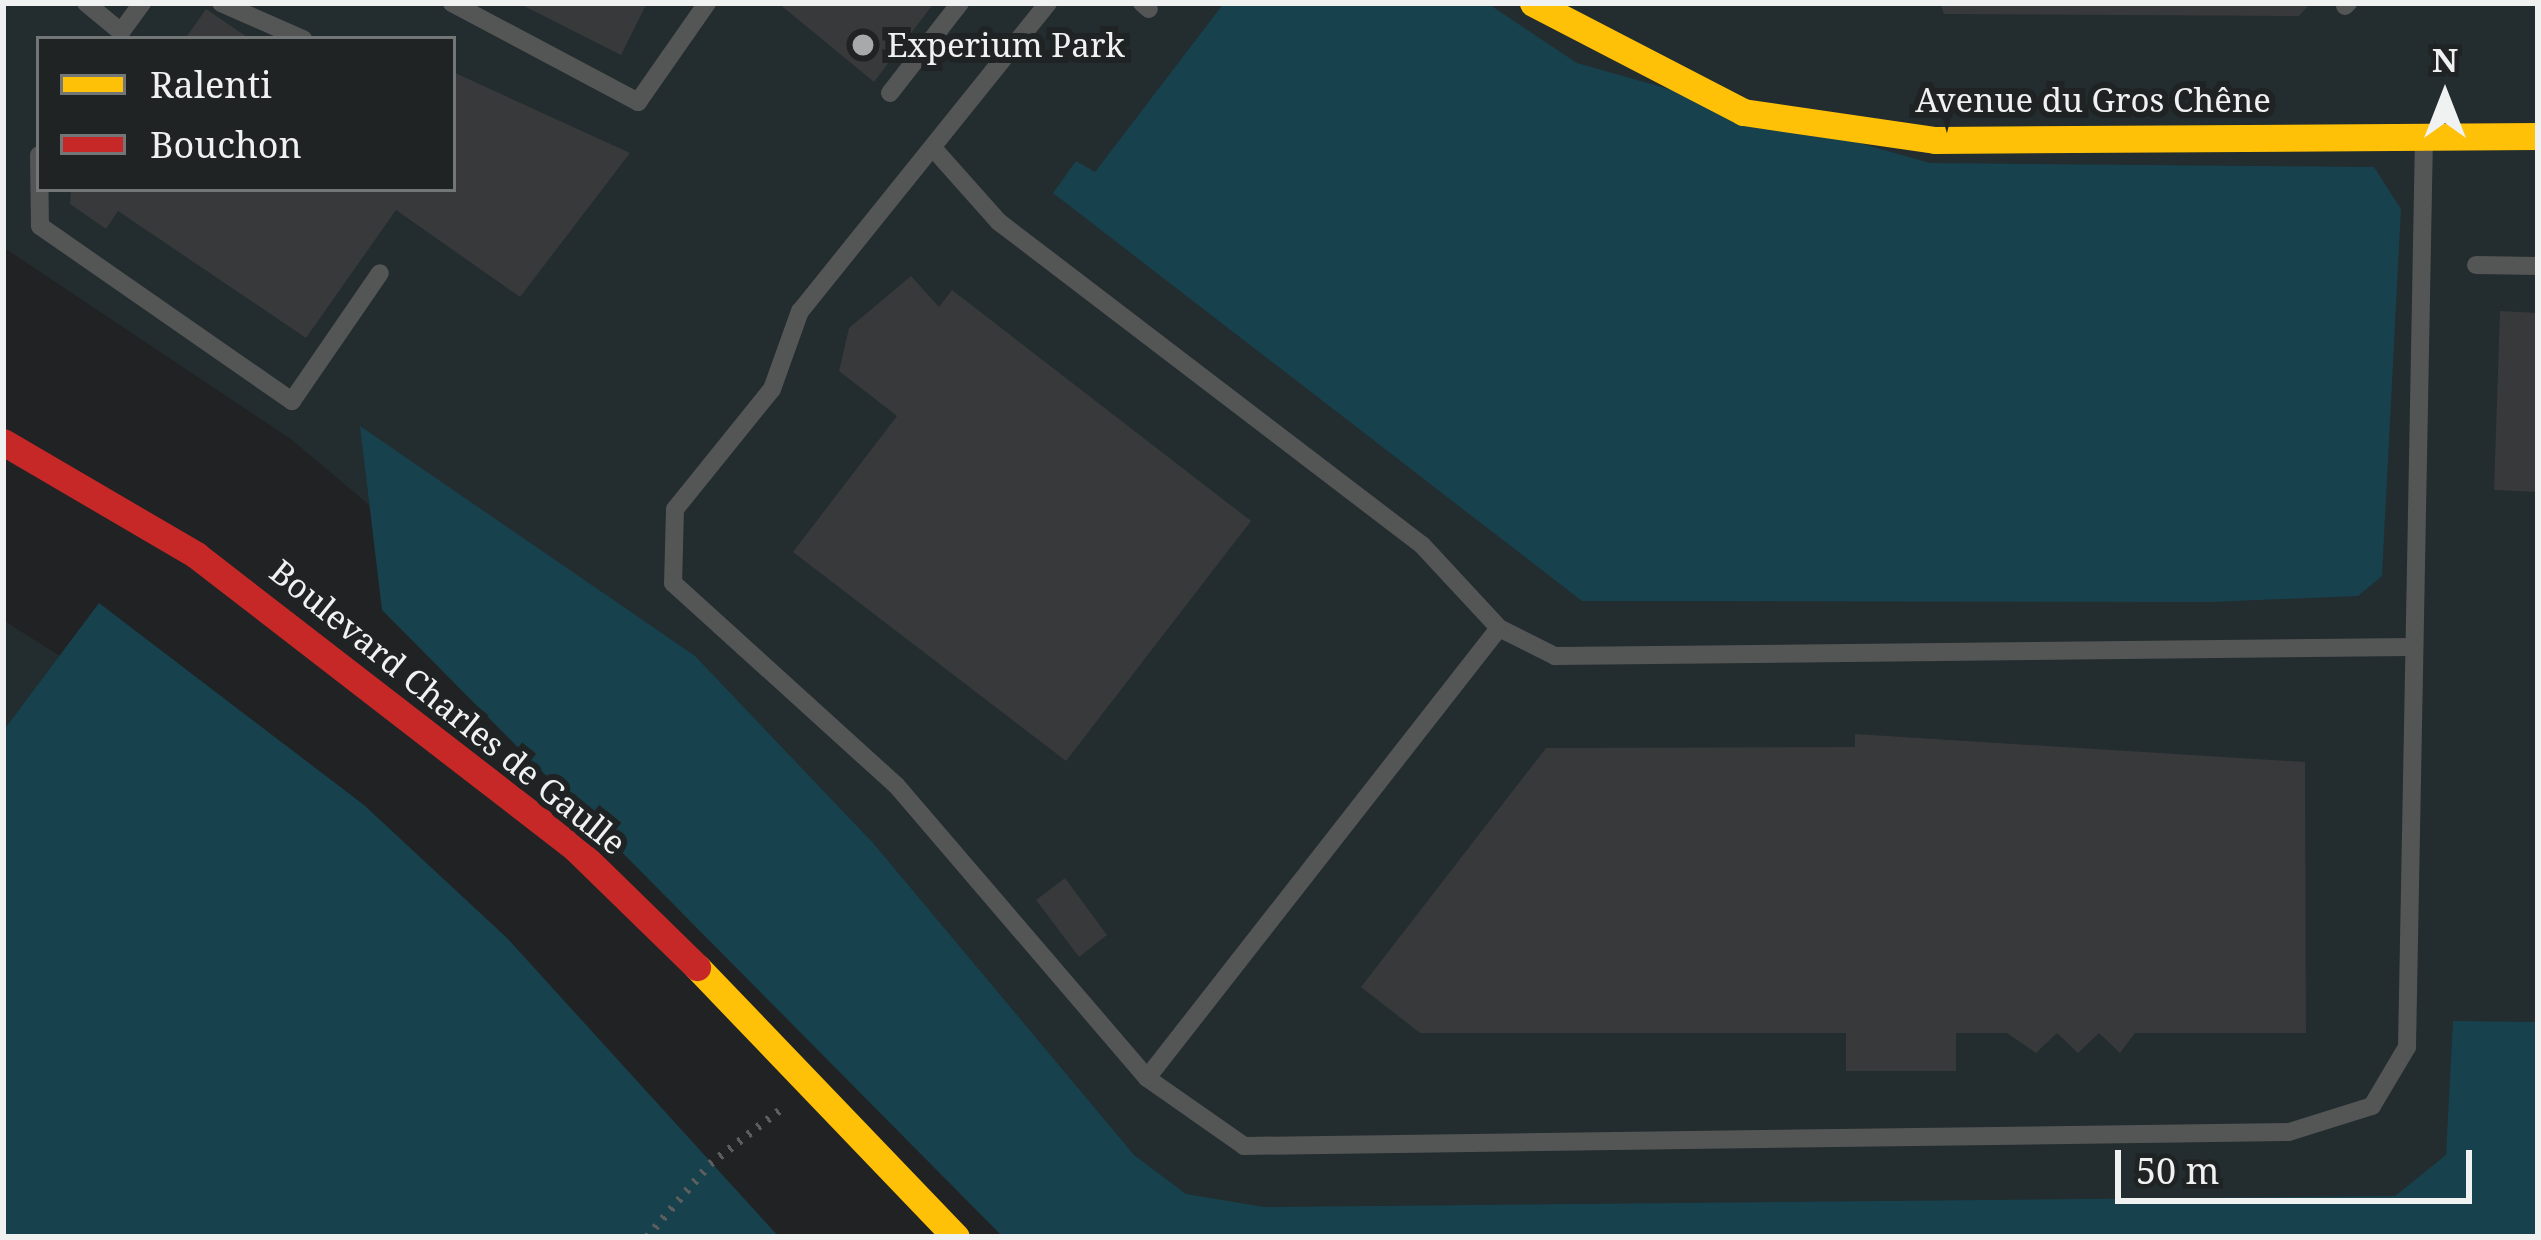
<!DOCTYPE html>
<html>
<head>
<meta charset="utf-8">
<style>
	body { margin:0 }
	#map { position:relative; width:2541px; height:1240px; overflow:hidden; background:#212223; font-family:"Noto Serif",serif }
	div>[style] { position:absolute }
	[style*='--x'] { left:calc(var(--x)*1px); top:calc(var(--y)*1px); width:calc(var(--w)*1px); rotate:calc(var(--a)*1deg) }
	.built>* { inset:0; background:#232c2e }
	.green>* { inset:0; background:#17414d }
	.building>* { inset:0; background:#38393a }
	.path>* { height:8px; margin-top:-4px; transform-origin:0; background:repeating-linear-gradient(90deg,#5c5d5d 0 3px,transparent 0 12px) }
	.lane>* { height:18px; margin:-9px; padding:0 9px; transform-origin:9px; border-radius:9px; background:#545555 }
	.slow>* { height:27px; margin:-13.5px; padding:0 13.5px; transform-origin:13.5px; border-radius:13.5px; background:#ffc107 }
	.jam>* { height:27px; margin:-13.5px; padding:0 13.5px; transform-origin:13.5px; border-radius:13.5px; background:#c62828 }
	.dots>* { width:33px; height:33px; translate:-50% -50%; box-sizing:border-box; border:6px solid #202324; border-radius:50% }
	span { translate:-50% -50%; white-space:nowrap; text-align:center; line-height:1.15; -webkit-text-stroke:12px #202324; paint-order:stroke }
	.poi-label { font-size:33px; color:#f0f2f2 }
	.left { translate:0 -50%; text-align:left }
	.street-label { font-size:33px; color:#f0f2f2 }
	.frame { position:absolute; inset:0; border:6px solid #f0f2f2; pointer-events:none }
	.legend { position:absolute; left:36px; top:36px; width:420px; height:156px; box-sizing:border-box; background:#202324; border:3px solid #737676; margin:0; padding:15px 21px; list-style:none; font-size:36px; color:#f0f2f2 }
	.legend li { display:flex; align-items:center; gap:24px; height:60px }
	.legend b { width:60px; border:3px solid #737676 }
	.north { position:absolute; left:2385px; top:36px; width:120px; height:120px; -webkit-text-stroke:9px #202324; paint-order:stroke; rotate:0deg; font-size:33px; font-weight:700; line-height:48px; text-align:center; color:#f0f2f2 }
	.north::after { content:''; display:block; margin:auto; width:42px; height:54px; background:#f0f2f2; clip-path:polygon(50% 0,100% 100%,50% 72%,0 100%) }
	.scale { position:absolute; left:2115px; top:1150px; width:357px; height:54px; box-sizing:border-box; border:6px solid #f0f2f2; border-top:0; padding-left:15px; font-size:36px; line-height:42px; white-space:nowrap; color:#f0f2f2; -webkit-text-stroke:9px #202324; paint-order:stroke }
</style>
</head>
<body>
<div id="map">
	<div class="built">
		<div style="clip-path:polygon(evenodd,3px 3px,2538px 3px,2538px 1237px,1031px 1237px,498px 614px,292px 440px,3px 247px,3px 3px,39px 39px,453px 39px,453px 189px,39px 189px,39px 39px)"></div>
		<div style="clip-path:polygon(3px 620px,60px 656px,3px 731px)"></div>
	</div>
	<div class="green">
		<div style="clip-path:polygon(1224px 3px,1487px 3px,1577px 63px,1930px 163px,2374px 167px,2401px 209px,2382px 576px,2358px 596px,2210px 602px,1582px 601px,1053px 193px,1076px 161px,1095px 172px)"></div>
		<div style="clip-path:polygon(360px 426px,695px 656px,873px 843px,1134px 1155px,1186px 1194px,1264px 1207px,2395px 1196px,2446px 1155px,2453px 1021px,2538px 1022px,2538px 1237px,1003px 1237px,382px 610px)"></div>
		<div style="clip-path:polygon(99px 603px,364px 805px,507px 938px,779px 1237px,3px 1237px,3px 731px)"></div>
	</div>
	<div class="building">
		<div style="clip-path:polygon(518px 3px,647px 3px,621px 55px)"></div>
		<div style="clip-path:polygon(778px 3px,934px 3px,874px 82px)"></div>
		<div style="clip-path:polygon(1940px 3px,2311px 3px,2299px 16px,1944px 14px)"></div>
		<div style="clip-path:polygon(206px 9px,250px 39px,185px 39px)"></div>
		<div style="clip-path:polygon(453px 72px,630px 153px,520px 297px,396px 210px,306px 338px,118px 211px,106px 229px,70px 204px,71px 189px,453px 189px)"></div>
		<div style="clip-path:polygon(911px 276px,939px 307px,952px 290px,1251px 521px,1066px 761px,793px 552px,897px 416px,839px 371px,849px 328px)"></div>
		<div style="clip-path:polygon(2500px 311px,2538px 313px,2538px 492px,2494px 490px)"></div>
		<div style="clip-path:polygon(1855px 734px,2305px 762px,2306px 1033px,2135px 1033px,2120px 1053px,2099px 1033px,2078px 1053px,2057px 1033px,2036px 1053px,2007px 1033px,1956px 1033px,1956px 1071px,1846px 1071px,1846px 1033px,1420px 1033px,1361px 987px,1546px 748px,1855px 747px)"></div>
		<div style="clip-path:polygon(1065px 878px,1107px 935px,1079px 957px,1036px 900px)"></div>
	</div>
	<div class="path">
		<div style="--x:647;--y:1237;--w:96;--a:-49.2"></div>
		<div style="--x:710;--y:1164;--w:88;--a:-37.6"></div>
	</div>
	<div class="lane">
		<div style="--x:86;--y:3;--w:45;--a:39.6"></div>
		<div style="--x:121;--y:32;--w:36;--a:-54"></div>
		<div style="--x:221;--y:3;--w:90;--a:23.7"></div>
		<div style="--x:452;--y:3;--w:211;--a:28"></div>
		<div style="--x:638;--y:102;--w:121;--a:-55.1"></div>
		<div style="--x:1048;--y:3;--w:395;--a:128.8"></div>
		<div style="--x:800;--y:311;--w:83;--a:109.7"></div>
		<div style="--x:772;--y:389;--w:154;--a:128.9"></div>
		<div style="--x:675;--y:509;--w:74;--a:91.5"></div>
		<div style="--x:673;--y:583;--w:301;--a:42.2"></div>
		<div style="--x:896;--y:785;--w:386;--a:49.4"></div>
		<div style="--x:1147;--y:1078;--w:118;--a:35"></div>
		<div style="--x:1244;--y:1146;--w:1045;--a:-0.77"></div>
		<div style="--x:2289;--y:1132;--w:87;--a:-17.4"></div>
		<div style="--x:2372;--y:1106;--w:69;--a:-59.3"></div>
		<div style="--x:2407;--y:1047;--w:906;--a:-88.93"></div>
		<div style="--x:1142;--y:3;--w:9;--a:41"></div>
		<div style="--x:2345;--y:6;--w:4;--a:-45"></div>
		<div style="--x:890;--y:93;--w:114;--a:-52.1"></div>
		<div style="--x:933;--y:148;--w:99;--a:48.3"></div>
		<div style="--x:999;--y:222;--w:532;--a:37.37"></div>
		<div style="--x:1422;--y:545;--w:113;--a:47.1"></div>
		<div style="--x:1499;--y:628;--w:63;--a:26.6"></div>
		<div style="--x:1555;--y:656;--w:857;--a:-0.6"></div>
		<div style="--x:39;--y:155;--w:71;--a:89.2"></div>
		<div style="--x:40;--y:226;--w:307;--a:34.8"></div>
		<div style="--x:292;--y:401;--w:155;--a:-55.5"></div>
		<div style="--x:2476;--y:265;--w:62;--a:0.9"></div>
		<div style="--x:1147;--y:1078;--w:571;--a:-51.97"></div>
	</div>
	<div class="slow">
		<div style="--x:1533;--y:3;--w:237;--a:27.4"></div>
		<div style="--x:1743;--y:112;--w:194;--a:8.3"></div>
		<div style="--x:1935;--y:140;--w:603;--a:-0.38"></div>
		<div style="--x:697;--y:967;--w:374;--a:46.2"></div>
	</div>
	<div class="jam">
		<div style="--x:3;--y:442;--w:224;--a:30.3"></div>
		<div style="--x:196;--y:555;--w:478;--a:37.7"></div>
		<div style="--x:574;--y:847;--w:172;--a:44.3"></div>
	</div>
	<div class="dots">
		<div style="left:863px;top:45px;background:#a8a9aa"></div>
	</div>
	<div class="poi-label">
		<span class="left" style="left:887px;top:45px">Experium Park</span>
	</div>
	<div class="street-label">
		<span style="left:2093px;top:100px">Avenue du Gros Chêne</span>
		<span style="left:448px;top:707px;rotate:39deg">Boulevard Charles de Gaulle</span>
	</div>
	<div class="frame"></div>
	<ul class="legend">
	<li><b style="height:15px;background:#ffc107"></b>Ralenti</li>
	<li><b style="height:15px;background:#c62828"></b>Bouchon</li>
	</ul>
	<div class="north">N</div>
	<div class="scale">50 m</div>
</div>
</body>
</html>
